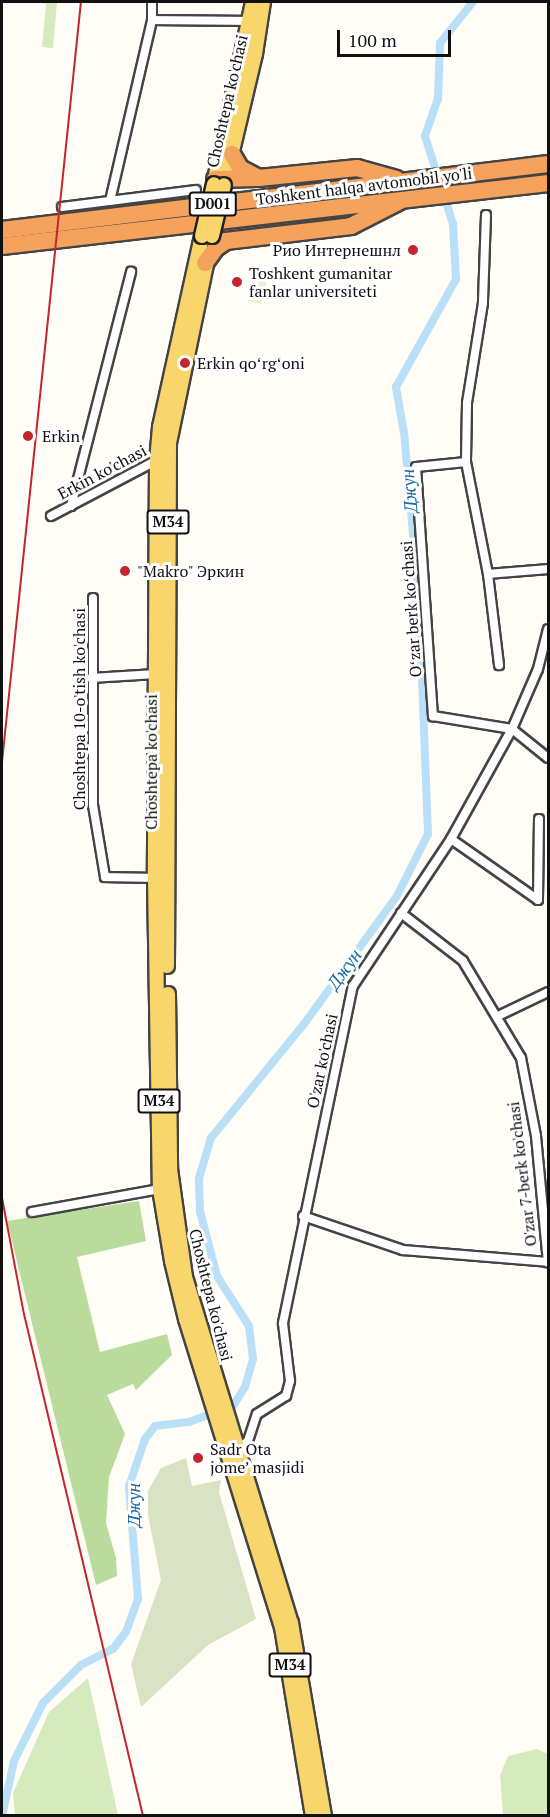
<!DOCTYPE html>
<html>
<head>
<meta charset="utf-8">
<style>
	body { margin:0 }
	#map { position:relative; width:550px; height:1817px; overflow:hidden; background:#fffdf5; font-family:"PT Serif",serif }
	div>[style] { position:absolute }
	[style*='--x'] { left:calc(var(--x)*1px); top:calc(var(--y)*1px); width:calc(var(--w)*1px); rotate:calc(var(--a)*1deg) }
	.green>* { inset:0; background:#d5ebbd }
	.forest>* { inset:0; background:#b9dc9c }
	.cemetery>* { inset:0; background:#d9e3c4 }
	.pitch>* { inset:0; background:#e6f2cf }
	.canal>* { height:8px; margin:-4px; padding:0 4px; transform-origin:4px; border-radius:4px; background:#b9e0f7 }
	.roads { filter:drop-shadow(2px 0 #444) drop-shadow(-2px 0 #444) drop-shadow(0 2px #444) drop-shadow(0 -2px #444) }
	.street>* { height:8px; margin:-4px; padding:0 4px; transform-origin:4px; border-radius:4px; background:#fff }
	.primary>* { height:14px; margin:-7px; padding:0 7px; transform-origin:7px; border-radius:7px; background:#f9d66b }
	.highway>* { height:16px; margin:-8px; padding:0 8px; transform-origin:8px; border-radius:8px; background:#f5a25d }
	.rail>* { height:2px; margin:-1px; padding:0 1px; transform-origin:1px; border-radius:1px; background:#c4262e }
	.bridges { filter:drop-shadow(2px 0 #222) drop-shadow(-2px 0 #222) drop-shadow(0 2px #222) drop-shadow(0 -2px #222) }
	.primary-bridge>* { height:14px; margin:-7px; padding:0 7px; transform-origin:7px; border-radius:7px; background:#f9d66b }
	.dots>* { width:16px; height:16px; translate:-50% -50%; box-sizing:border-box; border:3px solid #fff; border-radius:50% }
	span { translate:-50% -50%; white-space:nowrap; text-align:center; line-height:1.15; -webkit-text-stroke:6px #fff; paint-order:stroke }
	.shield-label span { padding:2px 4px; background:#fff; border:2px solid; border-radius:4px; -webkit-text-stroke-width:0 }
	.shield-label { font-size:15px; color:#111; font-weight:700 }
	.street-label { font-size:16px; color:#111 }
	.poi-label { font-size:16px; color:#111 }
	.right { translate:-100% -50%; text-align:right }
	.left { translate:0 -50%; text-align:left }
	.water-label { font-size:18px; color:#1768a6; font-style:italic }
	.frame { position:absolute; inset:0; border:3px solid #111; pointer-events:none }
	.scale { position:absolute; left:337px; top:30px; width:114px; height:27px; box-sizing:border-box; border:3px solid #111; border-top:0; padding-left:8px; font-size:18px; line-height:21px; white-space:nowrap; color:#111; -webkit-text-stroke:4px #fff; paint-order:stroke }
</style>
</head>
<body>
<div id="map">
	<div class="green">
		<div style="clip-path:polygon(33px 2px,57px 2px,53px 48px,42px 47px,46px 4px)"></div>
		<div style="clip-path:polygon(375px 210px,348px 219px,231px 232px,322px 215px)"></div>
		<div style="clip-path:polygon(88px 1678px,118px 1815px,15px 1815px,13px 1793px,49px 1712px)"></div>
		<div style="clip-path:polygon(537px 1749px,548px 1754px,548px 1815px,503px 1815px,500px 1775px,508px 1756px)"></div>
	</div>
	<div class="forest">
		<div style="clip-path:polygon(139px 1201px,146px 1241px,77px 1257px,100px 1352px,167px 1334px,172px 1355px,136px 1390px,133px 1384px,107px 1395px,125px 1434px,109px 1477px,106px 1523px,116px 1558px,117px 1576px,96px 1585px,7px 1221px)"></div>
	</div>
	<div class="cemetery">
		<div style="clip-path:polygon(186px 1458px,192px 1486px,221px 1480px,219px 1492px,256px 1619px,208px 1645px,141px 1707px,131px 1664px,161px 1580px,148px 1515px,148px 1491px,161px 1468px)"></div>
	</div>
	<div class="pitch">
		<div style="clip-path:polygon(253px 277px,267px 280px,261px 304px,248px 301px)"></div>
	</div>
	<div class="canal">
		<div style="--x:2;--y:1816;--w:56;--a:-77.7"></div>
		<div style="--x:14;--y:1761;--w:65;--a:-63.4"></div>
		<div style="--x:43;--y:1703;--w:54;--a:-45"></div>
		<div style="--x:81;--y:1665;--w:36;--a:-27"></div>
		<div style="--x:113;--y:1649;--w:21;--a:-53"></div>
		<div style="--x:126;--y:1632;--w:35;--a:-70"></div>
		<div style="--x:138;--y:1599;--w:113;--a:-94.6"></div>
		<div style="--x:129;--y:1486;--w:50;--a:-71.2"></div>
		<div style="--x:145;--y:1439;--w:16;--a:-52"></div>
		<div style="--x:155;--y:1426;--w:34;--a:-7"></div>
		<div style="--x:189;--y:1422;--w:48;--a:-20.7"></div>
		<div style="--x:234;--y:1405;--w:21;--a:-59"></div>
		<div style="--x:245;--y:1387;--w:29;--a:-74"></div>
		<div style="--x:253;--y:1359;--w:33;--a:-97"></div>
		<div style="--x:249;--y:1326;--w:59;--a:-122.6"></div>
		<div style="--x:217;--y:1276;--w:67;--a:-104.7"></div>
		<div style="--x:200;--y:1211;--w:33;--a:-92"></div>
		<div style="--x:199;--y:1178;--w:42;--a:-73.3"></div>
		<div style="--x:211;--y:1138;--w:147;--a:-50.8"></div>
		<div style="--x:304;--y:1024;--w:158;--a:-54"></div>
		<div style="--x:397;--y:896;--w:69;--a:-63.4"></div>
		<div style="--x:428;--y:834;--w:231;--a:-92.2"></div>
		<div style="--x:419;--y:603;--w:171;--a:-95"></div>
		<div style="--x:404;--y:433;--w:47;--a:-99.9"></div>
		<div style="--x:396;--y:387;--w:124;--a:-60.9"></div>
		<div style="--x:456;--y:279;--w:55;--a:-93.1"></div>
		<div style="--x:453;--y:224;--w:92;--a:-107.7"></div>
		<div style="--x:425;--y:136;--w:39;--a:-71"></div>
		<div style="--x:438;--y:99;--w:56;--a:-88"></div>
		<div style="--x:440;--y:43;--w:53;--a:-51.2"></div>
	</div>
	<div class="roads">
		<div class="street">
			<div style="--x:152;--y:20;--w:99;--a:0.6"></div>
			<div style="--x:110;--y:201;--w:186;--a:-76.9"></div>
			<div style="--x:152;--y:20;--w:18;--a:-90"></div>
			<div style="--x:62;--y:207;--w:135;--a:-7.2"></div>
			<div style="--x:486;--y:215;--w:88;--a:92"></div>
			<div style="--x:483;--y:303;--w:101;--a:99.1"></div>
			<div style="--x:467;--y:403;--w:59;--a:91"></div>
			<div style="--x:466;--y:462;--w:114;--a:78.9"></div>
			<div style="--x:488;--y:574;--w:92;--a:83.1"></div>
			<div style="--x:466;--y:462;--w:50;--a:174.3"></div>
			<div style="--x:416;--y:467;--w:250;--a:86.1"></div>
			<div style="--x:433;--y:716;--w:80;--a:9.3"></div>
			<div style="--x:512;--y:729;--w:46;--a:38.9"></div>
			<div style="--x:71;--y:506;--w:242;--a:-75.6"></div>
			<div style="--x:51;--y:516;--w:122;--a:-27.8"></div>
			<div style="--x:488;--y:574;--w:60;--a:-4.8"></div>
			<div style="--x:93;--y:598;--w:207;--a:90"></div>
			<div style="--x:93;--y:805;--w:73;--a:80.5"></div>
			<div style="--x:105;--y:877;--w:50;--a:1.1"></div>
			<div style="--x:91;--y:678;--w:65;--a:-3.5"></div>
			<div style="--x:451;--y:839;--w:106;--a:35"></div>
			<div style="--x:538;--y:900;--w:81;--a:-89.3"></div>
			<div style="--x:401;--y:913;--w:78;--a:37.7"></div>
			<div style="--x:463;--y:961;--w:113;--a:59.1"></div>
			<div style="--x:521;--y:1058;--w:79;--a:79.1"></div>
			<div style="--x:536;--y:1136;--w:127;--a:84.6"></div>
			<div style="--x:498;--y:1016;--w:55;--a:-25.6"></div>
			<div style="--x:32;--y:1212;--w:130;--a:-10.2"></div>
			<div style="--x:303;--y:1216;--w:106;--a:18.8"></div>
			<div style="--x:403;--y:1250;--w:145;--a:4.7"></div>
			<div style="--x:237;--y:1450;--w:14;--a:-39"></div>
			<div style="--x:248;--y:1441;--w:28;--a:-72"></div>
			<div style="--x:257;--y:1414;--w:34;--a:-32"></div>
			<div style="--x:286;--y:1396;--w:16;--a:-75"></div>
			<div style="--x:290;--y:1381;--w:58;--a:-96.9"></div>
			<div style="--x:283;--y:1323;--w:344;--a:-78.3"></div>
			<div style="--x:353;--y:986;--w:177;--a:-56.3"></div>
			<div style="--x:451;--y:839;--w:126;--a:-61"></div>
			<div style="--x:512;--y:729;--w:65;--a:-66.6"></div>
			<div style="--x:538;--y:669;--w:41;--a:-76"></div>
		</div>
		<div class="primary">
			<div style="--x:214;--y:184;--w:186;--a:-77.9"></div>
			<div style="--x:224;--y:185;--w:135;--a:-76.7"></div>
			<div style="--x:255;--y:54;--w:53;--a:-81.3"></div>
			<div style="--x:202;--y:236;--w:196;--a:102.4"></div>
			<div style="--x:160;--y:427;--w:32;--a:95"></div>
			<div style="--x:157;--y:459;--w:419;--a:90.3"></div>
			<div style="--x:155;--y:878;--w:311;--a:89.1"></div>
			<div style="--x:160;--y:1189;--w:73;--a:80.5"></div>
			<div style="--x:172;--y:1261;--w:60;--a:76.4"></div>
			<div style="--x:186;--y:1319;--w:323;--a:72.7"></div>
			<div style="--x:282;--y:1627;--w:192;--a:80.7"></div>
			<div style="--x:167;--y:966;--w:523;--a:-89.78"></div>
			<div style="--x:169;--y:443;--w:193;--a:-78.3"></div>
			<div style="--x:168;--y:994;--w:175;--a:89.3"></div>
			<div style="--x:170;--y:1169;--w:109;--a:82.1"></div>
			<div style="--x:185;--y:1277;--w:362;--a:73"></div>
			<div style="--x:291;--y:1623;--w:196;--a:80.3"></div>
		</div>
		<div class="highway">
			<div style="--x:232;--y:154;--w:16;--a:60"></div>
			<div style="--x:240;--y:168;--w:21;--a:28"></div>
			<div style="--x:259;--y:178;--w:99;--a:-5.8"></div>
			<div style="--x:357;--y:168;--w:41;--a:15.4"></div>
			<div style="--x:215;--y:179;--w:43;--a:-1.3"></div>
			<div style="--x:2;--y:230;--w:550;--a:-6.89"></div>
			<div style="--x:2;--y:246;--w:550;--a:-6.58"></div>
			<div style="--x:205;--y:263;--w:19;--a:-54"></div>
			<div style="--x:216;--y:248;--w:12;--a:-35"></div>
			<div style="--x:226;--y:241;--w:126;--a:-6.8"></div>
			<div style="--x:351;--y:226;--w:55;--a:-27"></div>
		</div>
	</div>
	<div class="rail">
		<div style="--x:2;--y:762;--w:764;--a:-84.07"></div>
		<div style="--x:2;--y:1198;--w:118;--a:79.3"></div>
		<div style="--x:24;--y:1314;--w:516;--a:76.66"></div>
	</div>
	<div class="bridges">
		<div class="primary-bridge">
			<div style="--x:202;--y:236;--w:53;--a:-77"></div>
			<div style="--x:212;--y:236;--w:52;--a:-76.8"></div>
		</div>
	</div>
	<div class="dots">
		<div style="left:413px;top:250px;background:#c4262e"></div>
		<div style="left:237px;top:282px;background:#c4262e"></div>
		<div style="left:185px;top:363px;background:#c4262e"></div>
		<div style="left:28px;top:436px;background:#c4262e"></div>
		<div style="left:125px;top:571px;background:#c4262e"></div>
		<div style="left:198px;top:1458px;background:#c4262e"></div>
	</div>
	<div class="shield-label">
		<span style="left:213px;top:204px">D001</span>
		<span style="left:168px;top:522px">M34</span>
		<span style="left:159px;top:1101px">M34</span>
		<span style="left:290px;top:1665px">M34</span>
	</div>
	<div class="street-label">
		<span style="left:227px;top:101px;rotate:-77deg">Choshtepa ko'chasi</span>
		<span style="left:364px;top:186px;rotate:-7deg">Toshkent halqa avtomobil yo'li</span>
		<span style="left:102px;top:472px;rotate:-28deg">Erkin ko'chasi</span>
		<span style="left:411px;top:609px;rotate:-94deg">Oʻzar berk koʻchasi</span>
		<span style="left:79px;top:709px;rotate:-90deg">Choshtepa 10-o'tish ko'chasi</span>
		<span style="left:151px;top:762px;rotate:-90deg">Choshtepa ko'chasi</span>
		<span style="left:322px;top:1061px;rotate:-78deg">O'zar ko'chasi</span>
		<span style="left:522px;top:1174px;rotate:-97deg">O'zar 7-berk ko'chasi</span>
		<span style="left:211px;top:1295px;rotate:76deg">Choshtepa ko'chasi</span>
	</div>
	<div class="poi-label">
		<span class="right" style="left:401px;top:250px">Рио Интернешнл</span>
		<span class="left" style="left:249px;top:282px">Toshkent gumanitar<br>fanlar universiteti</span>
		<span class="left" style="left:197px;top:363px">Erkin qoʻrgʻoni</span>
		<span class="left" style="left:42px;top:436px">Erkin</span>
		<span class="left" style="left:137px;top:571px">"Makro" Эркин</span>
		<span class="left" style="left:210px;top:1458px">Sadr Ota<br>jome’ masjidi</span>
	</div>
	<div class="water-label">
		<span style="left:409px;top:491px;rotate:-95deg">Джун</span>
		<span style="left:344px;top:969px;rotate:-54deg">Джун</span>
		<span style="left:133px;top:1505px;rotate:-90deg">Джун</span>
	</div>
	<div class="frame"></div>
	<div class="scale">100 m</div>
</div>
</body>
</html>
